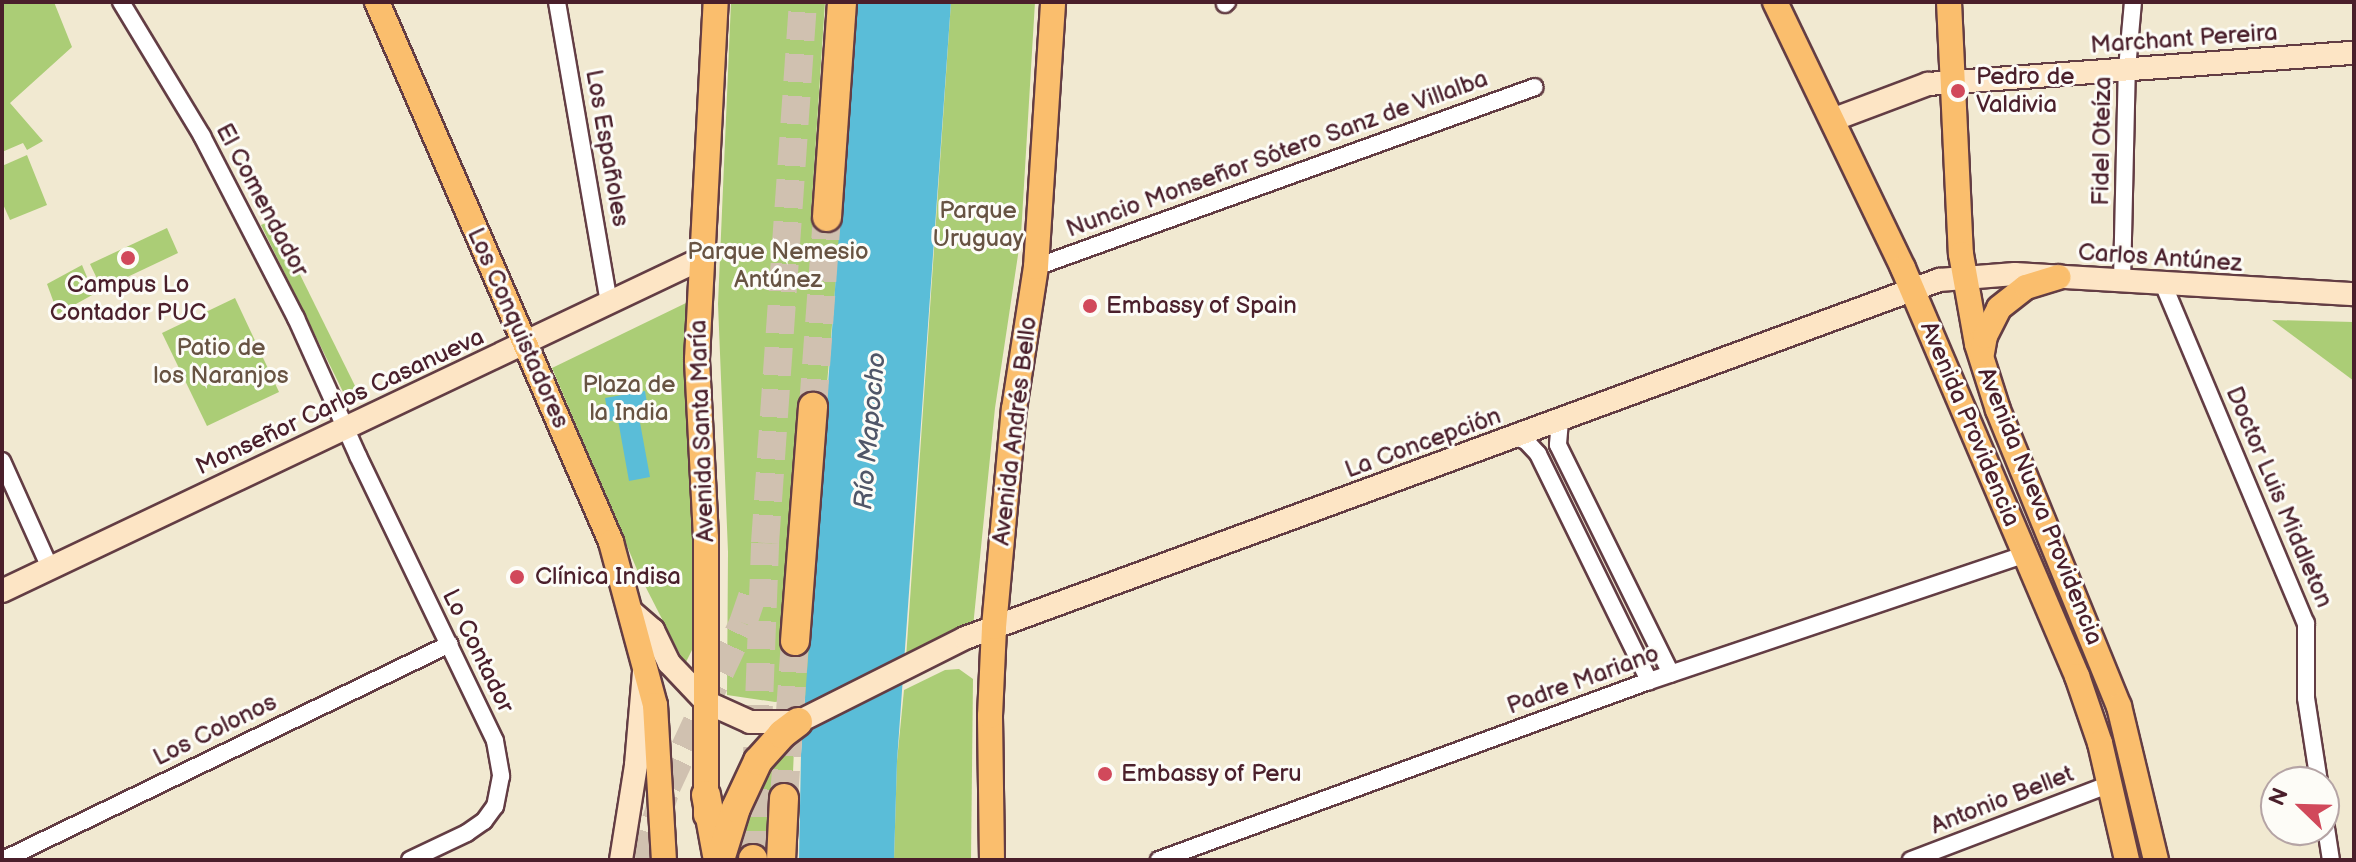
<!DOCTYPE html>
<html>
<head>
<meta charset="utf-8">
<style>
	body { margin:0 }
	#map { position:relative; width:2356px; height:862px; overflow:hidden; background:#f1e9d1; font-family:"Balsamiq Sans",sans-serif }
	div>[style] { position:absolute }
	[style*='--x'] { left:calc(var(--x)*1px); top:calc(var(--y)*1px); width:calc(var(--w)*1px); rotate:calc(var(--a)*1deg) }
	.green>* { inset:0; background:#abcd76 }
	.water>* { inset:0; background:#5abdd8 }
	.highway-tunnel>* { height:28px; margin-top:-14px; transform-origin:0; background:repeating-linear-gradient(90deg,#d0c1b0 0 28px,transparent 0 42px) }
	.roads { filter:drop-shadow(2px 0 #633d44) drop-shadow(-2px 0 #633d44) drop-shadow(0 2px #633d44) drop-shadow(0 -2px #633d44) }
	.street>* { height:16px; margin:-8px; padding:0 8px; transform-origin:8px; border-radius:8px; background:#fff }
	.secondary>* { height:22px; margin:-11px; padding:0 11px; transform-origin:11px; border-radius:11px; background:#fde5c5 }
	.primary>* { height:24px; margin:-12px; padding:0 12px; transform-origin:12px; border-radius:12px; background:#fabe6d }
	.highway>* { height:28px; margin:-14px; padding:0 14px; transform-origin:14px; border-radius:14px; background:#fabe6d }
	.dots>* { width:22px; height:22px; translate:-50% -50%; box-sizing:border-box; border:4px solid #fdfcf7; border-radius:50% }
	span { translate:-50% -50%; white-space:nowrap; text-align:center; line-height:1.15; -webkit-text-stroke:6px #fdfcf7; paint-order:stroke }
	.street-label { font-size:24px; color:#4a1f2b }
	.poi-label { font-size:24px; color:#4a1f2b }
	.left { translate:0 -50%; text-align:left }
	.park-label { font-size:24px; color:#675342 }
	.water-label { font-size:26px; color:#505668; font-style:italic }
	.frame { position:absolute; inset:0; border:4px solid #4a1f2b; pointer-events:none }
	.north { position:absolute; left:2260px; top:766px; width:80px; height:80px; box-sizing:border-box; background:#fdfcf7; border:2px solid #b5a4a5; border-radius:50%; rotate:293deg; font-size:22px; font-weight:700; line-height:32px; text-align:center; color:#4a1f2b }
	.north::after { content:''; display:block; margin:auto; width:28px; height:36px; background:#d1495b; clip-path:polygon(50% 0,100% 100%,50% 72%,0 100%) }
</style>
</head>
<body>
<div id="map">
	<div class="green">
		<div style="clip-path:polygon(2px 2px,54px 2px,72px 47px,10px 103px,43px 141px,27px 150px,23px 143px,2px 152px)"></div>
		<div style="clip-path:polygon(731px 2px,825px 2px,811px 215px,841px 219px,825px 408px,797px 406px,780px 639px,810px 643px,806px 698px,775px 702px,727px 695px,728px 552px,718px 304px)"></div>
		<div style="clip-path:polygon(951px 2px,1035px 2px,1021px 235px,995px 408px,973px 627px,906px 658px)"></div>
		<div style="clip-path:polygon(27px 155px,47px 205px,10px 220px,2px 202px,2px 166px)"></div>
		<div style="clip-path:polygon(273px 220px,361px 398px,349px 404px,261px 225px)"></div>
		<div style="clip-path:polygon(167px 228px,178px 253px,102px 289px,90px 264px)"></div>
		<div style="clip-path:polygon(82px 265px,94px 294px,58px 314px,47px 284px)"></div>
		<div style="clip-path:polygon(235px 298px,279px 392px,207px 426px,162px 333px)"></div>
		<div style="clip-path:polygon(686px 303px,694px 514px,694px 646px,685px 664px,638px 572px,552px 368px)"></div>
		<div style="clip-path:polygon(2272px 320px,2354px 322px,2354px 381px)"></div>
		<div style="clip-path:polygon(959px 669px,973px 679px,971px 860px,894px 860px,897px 761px,904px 690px,945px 670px)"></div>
		<div style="clip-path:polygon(794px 749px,792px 796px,768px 796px,766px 860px,732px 858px,740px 826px,771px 767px)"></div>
	</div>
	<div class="water">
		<div style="clip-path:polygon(856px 2px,951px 2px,897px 761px,894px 860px,799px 860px,801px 754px)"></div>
		<div style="clip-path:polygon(645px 391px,649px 415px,639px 417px,650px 477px,629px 481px,618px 420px,609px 421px,605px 398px)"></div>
	</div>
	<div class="highway-tunnel">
		<div style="--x:813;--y:407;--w:191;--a:-85.8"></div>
		<div style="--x:784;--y:798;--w:157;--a:-86"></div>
		<div style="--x:753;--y:859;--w:316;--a:-87.8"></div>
		<div style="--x:765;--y:543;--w:542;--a:-85.98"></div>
		<div style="--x:643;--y:860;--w:78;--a:-72"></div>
		<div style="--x:667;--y:786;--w:180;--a:-65"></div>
		<div style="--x:743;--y:623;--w:34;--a:-71"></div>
	</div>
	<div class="roads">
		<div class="street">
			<div style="--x:121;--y:2;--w:157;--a:58.8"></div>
			<div style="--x:202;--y:136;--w:205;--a:62.7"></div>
			<div style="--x:296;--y:318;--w:151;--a:65.8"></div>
			<div style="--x:358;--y:456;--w:316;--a:64.3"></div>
			<div style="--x:495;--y:741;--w:36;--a:80"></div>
			<div style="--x:501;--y:776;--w:31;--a:101"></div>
			<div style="--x:495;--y:806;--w:19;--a:126"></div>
			<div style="--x:484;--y:821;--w:21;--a:145"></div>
			<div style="--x:467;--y:833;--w:63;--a:154.7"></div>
			<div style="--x:557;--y:2;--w:305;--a:80.2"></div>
			<div style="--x:1225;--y:4;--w:3;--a:-45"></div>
			<div style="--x:1036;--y:267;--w:530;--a:-19.84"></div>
			<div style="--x:2122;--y:282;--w:213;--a:-88.7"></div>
			<div style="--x:2127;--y:69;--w:67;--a:-84.9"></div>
			<div style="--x:2164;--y:286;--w:366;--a:67.2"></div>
			<div style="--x:2306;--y:623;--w:75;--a:90"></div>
			<div style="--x:2306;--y:698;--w:85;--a:81.2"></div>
			<div style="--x:1560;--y:421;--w:24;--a:95"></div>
			<div style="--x:1558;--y:445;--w:255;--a:63.7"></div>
			<div style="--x:1515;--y:437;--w:12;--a:20"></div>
			<div style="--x:1526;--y:441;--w:18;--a:47"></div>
			<div style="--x:1538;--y:454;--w:253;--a:63.9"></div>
			<div style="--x:2;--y:461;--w:117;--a:65.8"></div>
			<div style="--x:2324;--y:815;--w:46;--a:81.2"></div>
			<div style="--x:3;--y:860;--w:496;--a:-25.8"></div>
			<div style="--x:1159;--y:860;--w:522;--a:-20.07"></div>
			<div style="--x:1649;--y:681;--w:398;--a:-18.6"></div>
			<div style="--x:1911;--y:860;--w:213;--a:-20.9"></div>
		</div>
		<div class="secondary">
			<div style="--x:1832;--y:120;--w:103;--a:-20.6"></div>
			<div style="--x:1928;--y:84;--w:427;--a:-4.2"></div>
			<div style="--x:2;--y:591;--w:774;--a:-25.41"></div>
			<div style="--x:632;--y:612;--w:28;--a:41"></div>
			<div style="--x:653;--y:630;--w:37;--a:64"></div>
			<div style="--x:669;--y:663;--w:54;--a:46.5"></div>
			<div style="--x:706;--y:702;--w:48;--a:24.4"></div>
			<div style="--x:750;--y:722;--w:48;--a:0"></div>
			<div style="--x:798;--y:722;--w:187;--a:-26.7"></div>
			<div style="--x:965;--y:638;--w:1038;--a:-20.18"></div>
			<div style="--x:1939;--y:280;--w:76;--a:-4.5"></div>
			<div style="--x:2015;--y:274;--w:340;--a:3.4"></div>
			<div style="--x:621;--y:860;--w:96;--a:-81"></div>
			<div style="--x:636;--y:765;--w:93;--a:-85.1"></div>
		</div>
		<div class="primary">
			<div style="--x:377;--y:2;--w:589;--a:66.57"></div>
			<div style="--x:611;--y:542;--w:169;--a:74.9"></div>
			<div style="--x:655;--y:705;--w:155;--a:86.7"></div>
			<div style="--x:1775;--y:2;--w:295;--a:64.3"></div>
			<div style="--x:1903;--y:268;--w:444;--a:66.9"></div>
			<div style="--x:2077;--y:676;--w:71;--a:71.1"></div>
			<div style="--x:2100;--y:743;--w:120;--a:77"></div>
			<div style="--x:1949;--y:2;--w:252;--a:87.3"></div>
			<div style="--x:1961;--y:254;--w:91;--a:79.9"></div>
			<div style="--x:1977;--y:344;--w:69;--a:72.3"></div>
			<div style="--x:1998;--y:410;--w:320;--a:67.8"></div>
			<div style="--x:2119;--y:706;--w:158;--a:76.5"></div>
			<div style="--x:1982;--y:353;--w:17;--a:-80"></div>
			<div style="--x:1985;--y:336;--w:31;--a:-63"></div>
			<div style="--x:1999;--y:308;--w:34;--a:-38"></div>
			<div style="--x:2026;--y:287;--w:34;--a:-17"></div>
			<div style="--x:706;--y:815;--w:277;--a:-90"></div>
			<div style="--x:706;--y:538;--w:179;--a:-92.9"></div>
			<div style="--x:697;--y:359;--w:358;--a:-87"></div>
			<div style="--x:992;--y:860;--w:144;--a:-90.8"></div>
			<div style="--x:990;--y:716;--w:89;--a:-87.4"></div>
			<div style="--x:994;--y:627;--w:219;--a:-84.8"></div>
			<div style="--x:1014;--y:409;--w:144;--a:-81.2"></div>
			<div style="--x:1036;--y:267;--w:266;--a:-86.3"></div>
		</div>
		<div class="highway">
			<div style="--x:827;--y:217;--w:216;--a:-86"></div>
			<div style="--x:795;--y:641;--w:235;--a:-85.6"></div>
			<div style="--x:706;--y:795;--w:61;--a:79.6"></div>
			<div style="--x:720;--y:860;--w:54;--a:-72.9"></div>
			<div style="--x:736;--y:808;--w:52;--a:-64.9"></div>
			<div style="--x:758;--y:761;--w:36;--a:-48"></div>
			<div style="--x:782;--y:734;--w:20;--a:-37"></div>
			<div style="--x:753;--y:860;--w:1;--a:-90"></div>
			<div style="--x:781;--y:860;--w:62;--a:-87.2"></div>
		</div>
	</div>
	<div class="dots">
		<div style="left:1958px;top:91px;background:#d1495b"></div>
		<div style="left:128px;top:258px;background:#d1495b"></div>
		<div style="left:1090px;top:306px;background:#d1495b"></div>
		<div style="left:517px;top:577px;background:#d1495b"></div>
		<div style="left:1105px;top:774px;background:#d1495b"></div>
	</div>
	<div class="street-label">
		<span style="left:2184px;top:39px;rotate:-4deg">Marchant Pereira</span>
		<span style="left:2102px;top:141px;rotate:-89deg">Fidel Oteíza</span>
		<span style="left:607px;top:148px;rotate:80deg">Los Españoles</span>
		<span style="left:1277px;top:154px;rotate:-20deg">Nuncio Monseñor Sótero Sanz de Villalba</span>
		<span style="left:262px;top:200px;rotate:62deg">El Comendador</span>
		<span style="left:2160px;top:258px;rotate:4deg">Carlos Antúnez</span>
		<span style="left:518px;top:328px;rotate:66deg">Los Conquistadores</span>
		<span style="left:340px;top:402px;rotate:-25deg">Monseñor Carlos Casanueva</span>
		<span style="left:1970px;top:424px;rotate:67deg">Avenida Providencia</span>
		<span style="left:702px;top:431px;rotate:-92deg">Avenida Santa María</span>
		<span style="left:1015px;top:431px;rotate:-83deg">Avenida Andrés Bello</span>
		<span style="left:1423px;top:443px;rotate:-20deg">La Concepción</span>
		<span style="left:2279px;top:497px;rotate:67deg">Doctor Luis Middleton</span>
		<span style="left:2040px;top:506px;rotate:68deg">Avenida Nueva Providencia</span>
		<span style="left:478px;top:651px;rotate:64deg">Lo Contador</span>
		<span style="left:1583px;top:680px;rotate:-20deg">Padre Mariano</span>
		<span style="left:215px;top:730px;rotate:-26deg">Los Colonos</span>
		<span style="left:2002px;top:800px;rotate:-21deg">Antonio Bellet</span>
	</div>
	<div class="poi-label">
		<span class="left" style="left:1976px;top:91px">Pedro de<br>Valdivia</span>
		<span style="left:128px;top:299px">Campus Lo<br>Contador PUC</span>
		<span class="left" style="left:1106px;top:306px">Embassy of Spain</span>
		<span class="left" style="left:535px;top:577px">Clínica Indisa</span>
		<span class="left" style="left:1121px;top:774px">Embassy of Peru</span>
	</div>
	<div class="park-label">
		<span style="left:978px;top:225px">Parque<br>Uruguay</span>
		<span style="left:778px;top:266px">Parque Nemesio<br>Antúnez</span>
		<span style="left:221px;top:362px">Patio de<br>los Naranjos</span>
		<span style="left:629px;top:399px">Plaza de<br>la India</span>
	</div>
	<div class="water-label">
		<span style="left:871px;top:431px;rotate:-85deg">Río Mapocho</span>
	</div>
	<div class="frame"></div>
	<div class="north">N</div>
</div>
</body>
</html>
